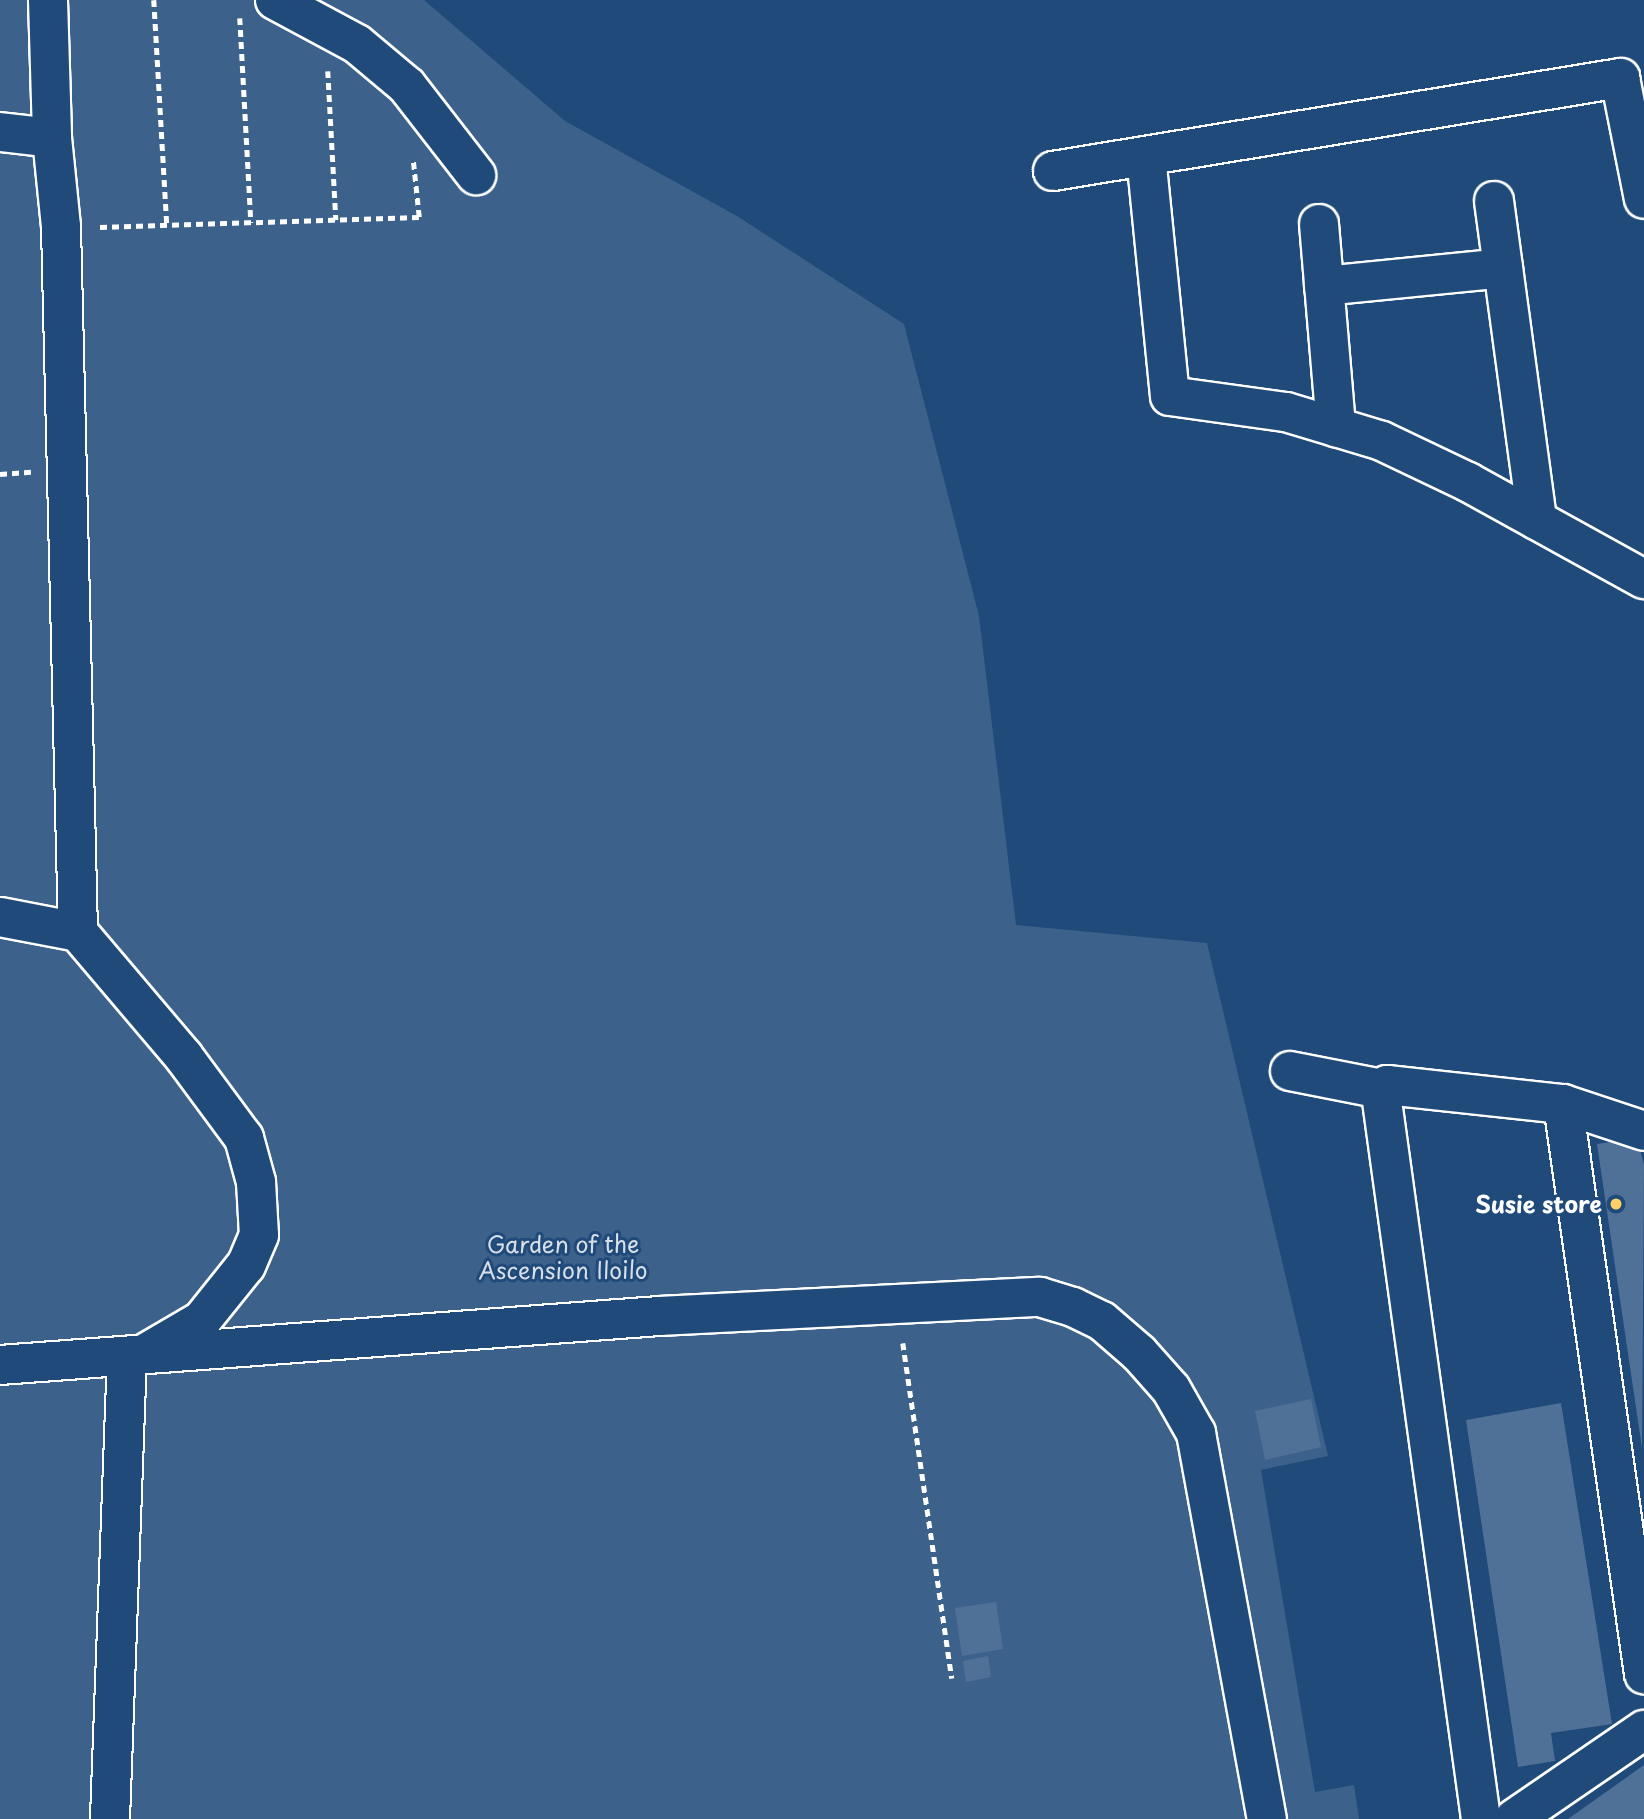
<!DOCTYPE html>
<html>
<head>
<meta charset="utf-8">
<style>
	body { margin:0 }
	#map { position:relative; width:1644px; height:1819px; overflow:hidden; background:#1f4a7a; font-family:"Playpen Sans",sans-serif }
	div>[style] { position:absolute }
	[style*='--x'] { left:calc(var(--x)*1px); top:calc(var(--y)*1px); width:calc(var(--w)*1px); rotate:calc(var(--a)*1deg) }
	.green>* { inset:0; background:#3c618b }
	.building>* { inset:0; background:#507197 }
	.path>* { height:4.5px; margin-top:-2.25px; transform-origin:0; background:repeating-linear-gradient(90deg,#fff 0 7px,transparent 0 12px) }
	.roads { filter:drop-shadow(2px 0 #fff) drop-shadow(-2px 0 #fff) drop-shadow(0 2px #fff) drop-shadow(0 -2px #fff) }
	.minor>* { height:38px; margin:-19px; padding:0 19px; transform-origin:19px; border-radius:19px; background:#1f4a7a }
	.dots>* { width:19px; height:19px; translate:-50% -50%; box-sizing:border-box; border:4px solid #1f4a7a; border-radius:50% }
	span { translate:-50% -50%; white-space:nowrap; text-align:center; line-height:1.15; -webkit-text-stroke:6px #1f4a7a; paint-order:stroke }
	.poi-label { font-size:23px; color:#fff; font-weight:700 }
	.right { translate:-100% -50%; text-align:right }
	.park-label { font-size:23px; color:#d8dfe8 }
</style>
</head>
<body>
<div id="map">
	<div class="green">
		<div style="clip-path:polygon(0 0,424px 0,565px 121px,737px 216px,904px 324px,979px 616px,1016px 925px,1207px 943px,1328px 1456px,1261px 1470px,1315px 1792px,1354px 1785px,1359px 1819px,0 1819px)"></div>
	</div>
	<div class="building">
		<div style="clip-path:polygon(1637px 1138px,1644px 1165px,1642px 1448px,1597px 1144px)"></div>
		<div style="clip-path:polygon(1311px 1399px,1321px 1447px,1265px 1460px,1255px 1411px)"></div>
		<div style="clip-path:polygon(1561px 1403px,1612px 1724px,1551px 1733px,1555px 1761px,1518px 1767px,1466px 1420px)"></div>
		<div style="clip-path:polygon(996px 1602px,1003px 1649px,962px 1656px,955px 1608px)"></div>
		<div style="clip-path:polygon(988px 1656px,991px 1677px,966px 1682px,963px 1661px)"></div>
		<div style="clip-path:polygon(1644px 1765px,1644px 1819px,1568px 1819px)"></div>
	</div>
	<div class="path">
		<div style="--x:154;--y:0;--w:227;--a:86.7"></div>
		<div style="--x:240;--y:18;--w:205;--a:86.9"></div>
		<div style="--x:328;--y:71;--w:149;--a:86.9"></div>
		<div style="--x:100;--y:227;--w:319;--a:-1.8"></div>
		<div style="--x:419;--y:217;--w:57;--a:-96"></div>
		<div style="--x:0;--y:474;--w:31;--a:-4"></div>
		<div style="--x:903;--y:1343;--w:339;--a:81.7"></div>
	</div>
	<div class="roads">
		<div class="minor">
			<div style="--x:48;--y:0;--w:138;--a:88.3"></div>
			<div style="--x:52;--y:138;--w:89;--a:84.2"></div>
			<div style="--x:61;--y:227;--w:705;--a:88.62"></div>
			<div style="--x:275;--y:0;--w:93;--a:28.2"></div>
			<div style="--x:357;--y:44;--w:65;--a:40"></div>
			<div style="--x:407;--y:86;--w:113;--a:52.2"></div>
			<div style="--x:0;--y:132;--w:52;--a:6.6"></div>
			<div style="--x:1146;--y:156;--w:241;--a:84.3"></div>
			<div style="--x:1170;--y:396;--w:117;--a:7.9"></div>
			<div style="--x:1286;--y:412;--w:100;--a:16.8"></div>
			<div style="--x:1382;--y:441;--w:95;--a:25.5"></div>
			<div style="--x:1468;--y:482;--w:201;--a:28.9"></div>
			<div style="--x:1053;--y:171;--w:575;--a:-9.31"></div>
			<div style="--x:1620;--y:78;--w:123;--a:78.8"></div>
			<div style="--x:1494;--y:201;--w:322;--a:82.3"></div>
			<div style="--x:1319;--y:224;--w:204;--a:85.2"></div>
			<div style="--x:1324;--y:286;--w:180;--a:-5.7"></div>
			<div style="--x:0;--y:917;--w:79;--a:10.9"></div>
			<div style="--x:78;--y:932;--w:164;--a:49.7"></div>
			<div style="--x:184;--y:1057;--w:101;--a:53.5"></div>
			<div style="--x:244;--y:1138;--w:46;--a:74.7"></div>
			<div style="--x:256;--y:1182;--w:53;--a:86.8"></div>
			<div style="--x:259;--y:1235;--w:33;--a:113"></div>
			<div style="--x:246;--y:1265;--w:70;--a:128.7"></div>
			<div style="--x:202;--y:1320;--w:65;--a:149.5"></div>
			<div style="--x:1290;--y:1071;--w:94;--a:11.1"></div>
			<div style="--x:1563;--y:1104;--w:576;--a:81.91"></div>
			<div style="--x:0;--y:1365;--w:661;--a:-4.25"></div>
			<div style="--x:659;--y:1316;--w:381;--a:-2.9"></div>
			<div style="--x:1040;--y:1297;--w:34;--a:17"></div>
			<div style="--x:1073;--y:1307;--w:32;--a:26"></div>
			<div style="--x:1102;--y:1321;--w:49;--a:40.9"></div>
			<div style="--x:1139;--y:1353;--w:48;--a:48.4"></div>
			<div style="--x:1171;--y:1389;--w:51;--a:60.4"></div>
			<div style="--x:1196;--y:1433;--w:392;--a:79.6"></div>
			<div style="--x:110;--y:1819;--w:462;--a:-87.9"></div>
			<div style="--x:1481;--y:1819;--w:732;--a:-97.85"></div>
			<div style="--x:1381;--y:1094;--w:11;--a:-56"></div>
			<div style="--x:1387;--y:1085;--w:177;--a:6.2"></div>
			<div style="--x:1563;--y:1104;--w:85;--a:18.4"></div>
			<div style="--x:1514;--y:1819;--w:158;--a:-34.4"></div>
		</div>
	</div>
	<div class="dots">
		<div style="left:1616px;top:1204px;background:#ffd166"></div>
	</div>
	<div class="poi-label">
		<span class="right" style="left:1602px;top:1204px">Susie store</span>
	</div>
	<div class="park-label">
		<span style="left:563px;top:1257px">Garden of the<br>Ascension Iloilo</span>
	</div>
</div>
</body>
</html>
